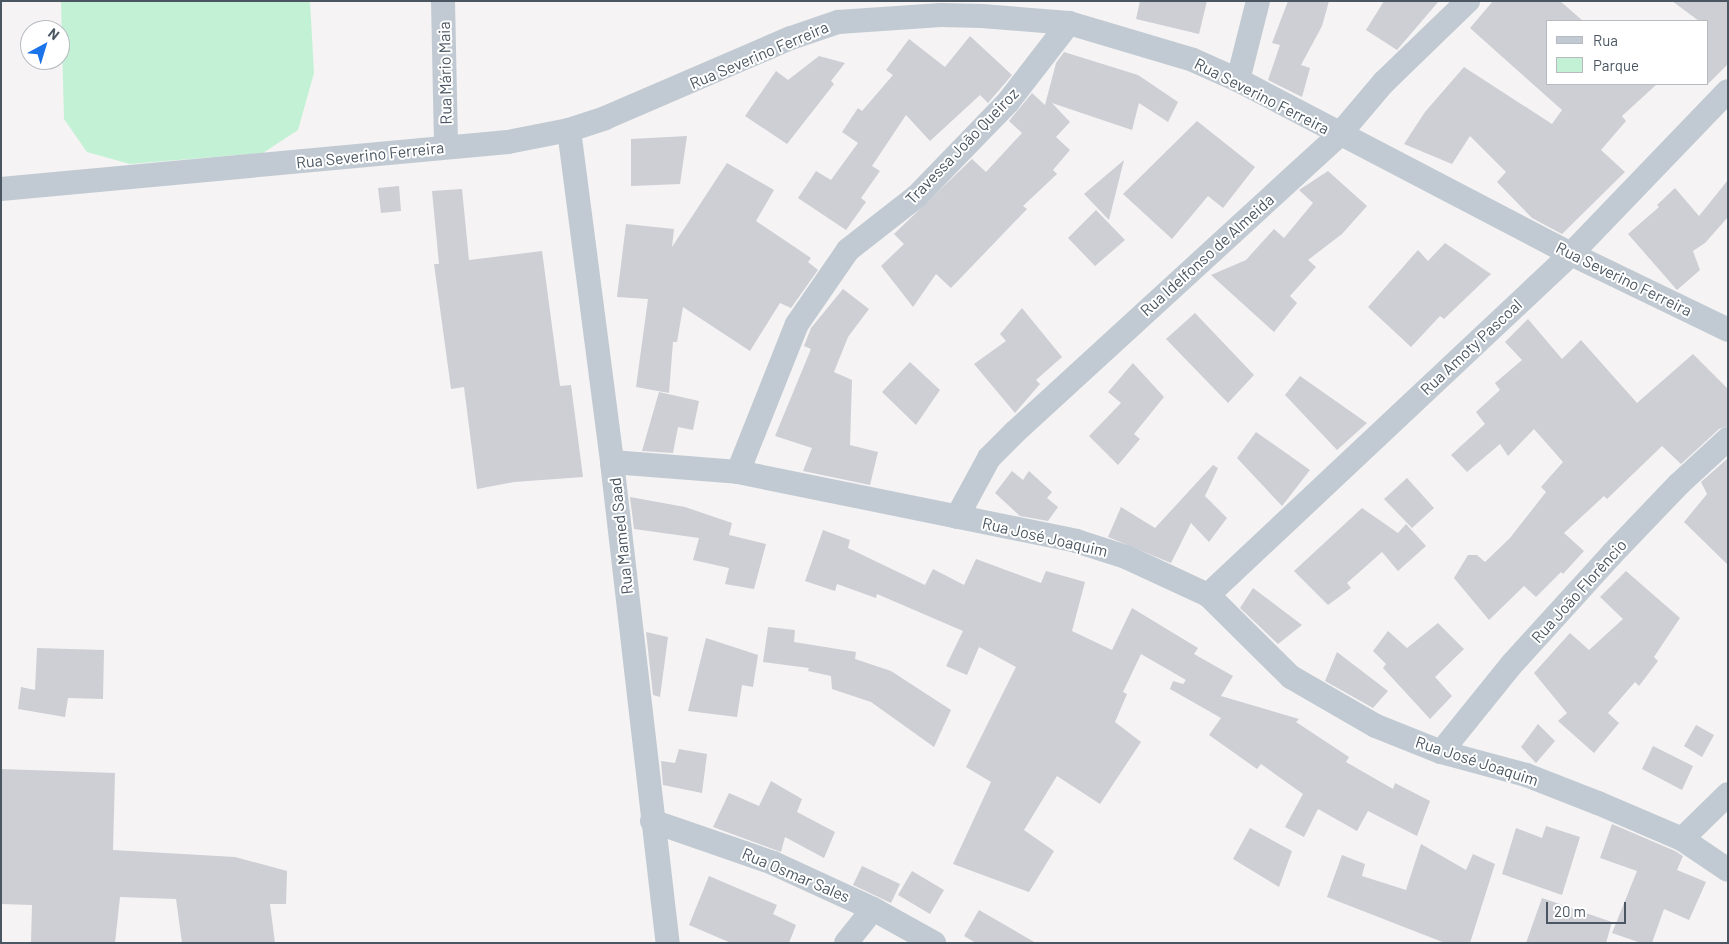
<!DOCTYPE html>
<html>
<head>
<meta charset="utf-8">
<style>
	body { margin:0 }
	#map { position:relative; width:1729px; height:944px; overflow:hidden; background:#f5f3f3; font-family:Barlow,sans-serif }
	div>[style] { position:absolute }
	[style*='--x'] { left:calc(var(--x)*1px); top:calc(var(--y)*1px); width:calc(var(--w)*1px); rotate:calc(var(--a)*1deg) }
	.green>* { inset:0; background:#c3f1d5 }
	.building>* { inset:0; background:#cdcfd5 }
	.minor>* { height:24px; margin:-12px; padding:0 12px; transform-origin:12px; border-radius:12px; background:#c1cad2 }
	span { translate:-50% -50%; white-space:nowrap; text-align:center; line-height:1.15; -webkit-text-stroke:4px #fff; paint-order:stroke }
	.street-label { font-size:16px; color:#4a5661 }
	.frame { position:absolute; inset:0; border:2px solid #4a5661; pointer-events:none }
	.legend { position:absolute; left:1546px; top:20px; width:162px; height:65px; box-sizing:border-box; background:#fff; border:1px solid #b7bbc0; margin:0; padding:6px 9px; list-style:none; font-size:15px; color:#4a5661 }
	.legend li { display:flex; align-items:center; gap:10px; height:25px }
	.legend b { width:25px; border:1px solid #b7bbc0 }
	.north { position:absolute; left:20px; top:20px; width:50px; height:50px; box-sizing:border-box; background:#fff; border:1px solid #b7bbc0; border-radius:50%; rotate:39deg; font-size:14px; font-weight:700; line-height:20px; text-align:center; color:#4a5661 }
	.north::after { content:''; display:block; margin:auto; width:18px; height:22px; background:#1a73e8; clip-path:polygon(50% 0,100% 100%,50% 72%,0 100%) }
	.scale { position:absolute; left:1546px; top:902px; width:80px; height:22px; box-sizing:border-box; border:2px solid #4a5661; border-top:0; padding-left:6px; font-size:15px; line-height:18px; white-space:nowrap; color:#4a5661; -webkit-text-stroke:4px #fff; paint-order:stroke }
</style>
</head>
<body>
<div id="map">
	<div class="green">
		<div style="clip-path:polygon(61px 1px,310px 1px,314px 73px,298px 130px,263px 153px,130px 164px,87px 152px,64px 119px)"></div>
	</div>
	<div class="building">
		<div style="clip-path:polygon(1140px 1px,1207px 1px,1199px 34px,1136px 19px)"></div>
		<div style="clip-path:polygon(1288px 1px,1329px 1px,1322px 26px,1301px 65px,1310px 68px,1302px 97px,1268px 80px,1280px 45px,1272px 43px)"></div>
		<div style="clip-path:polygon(1384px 1px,1439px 1px,1397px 50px,1366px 30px)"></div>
		<div style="clip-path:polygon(1493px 1px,1560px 1px,1583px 21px,1548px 21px,1548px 84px,1657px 84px,1622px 116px,1626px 121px,1601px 150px,1625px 172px,1562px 234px,1532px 218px,1497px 182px,1506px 172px,1470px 136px,1452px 164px,1404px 144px,1425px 112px,1464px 67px,1552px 124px,1562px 110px,1470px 28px)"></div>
		<div style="clip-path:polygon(1672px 1px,1728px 1px,1728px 64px,1708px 84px,1708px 21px,1699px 21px)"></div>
		<div style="clip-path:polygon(970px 36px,1012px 75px,988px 103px,980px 95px,930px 141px,906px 115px,872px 166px,880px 171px,861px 198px,866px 202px,846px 230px,798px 198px,816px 171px,831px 180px,858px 143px,842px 132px,858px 108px,862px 111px,893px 75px,886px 70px,909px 39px,945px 67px)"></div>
		<div style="clip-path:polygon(1064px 52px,1138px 75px,1178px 102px,1168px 122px,1139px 103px,1132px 130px,1052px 103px,1070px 122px,1056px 137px,1070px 150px,1053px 170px,1057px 174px,1023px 206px,1027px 209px,951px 288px,936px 274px,913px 307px,881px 266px,904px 244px,894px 234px,972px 159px,986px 172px,1022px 133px,1009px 121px,1032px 93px,1045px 105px,1056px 63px)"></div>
		<div style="clip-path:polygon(819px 56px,845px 63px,831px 81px,834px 84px,787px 144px,745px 116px,776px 71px,788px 80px)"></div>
		<div style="clip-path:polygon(1197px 121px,1255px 167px,1223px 208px,1208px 196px,1172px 239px,1123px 194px)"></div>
		<div style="clip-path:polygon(687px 136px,680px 184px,631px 186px,631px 139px)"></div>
		<div style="clip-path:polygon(1124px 160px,1109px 220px,1084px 194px)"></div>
		<div style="clip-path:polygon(727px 163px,774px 190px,756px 221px,811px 258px,808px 262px,818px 270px,791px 308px,780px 303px,750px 351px,683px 307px,677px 342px,673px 342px,669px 393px,636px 387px,648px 299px,617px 297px,626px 224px,674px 229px,672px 247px)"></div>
		<div style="clip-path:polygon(1328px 171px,1367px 206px,1342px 234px,1308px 260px,1316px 267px,1290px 296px,1297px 303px,1274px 332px,1211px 275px,1246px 260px,1274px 229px,1284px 238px,1313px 203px,1299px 190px)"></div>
		<div style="clip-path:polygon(1728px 180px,1728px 217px,1705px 243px,1693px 251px,1700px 270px,1677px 290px,1628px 234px,1659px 207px,1657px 205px,1675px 188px,1699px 216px)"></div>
		<div style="clip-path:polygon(399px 186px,401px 211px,381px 213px,378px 188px)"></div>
		<div style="clip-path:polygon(462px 189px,469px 260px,542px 251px,560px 386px,571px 385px,583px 477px,514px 482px,477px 489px,464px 387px,451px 389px,434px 264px,439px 264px,432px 191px)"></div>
		<div style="clip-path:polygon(1096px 210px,1125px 240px,1095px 266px,1068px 238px)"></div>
		<div style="clip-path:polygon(1445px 243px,1491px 274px,1444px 319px,1440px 316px,1411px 347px,1368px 307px,1418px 250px,1428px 261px)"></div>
		<div style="clip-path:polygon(843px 289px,869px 309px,848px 337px,834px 372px,852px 380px,850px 445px,878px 452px,870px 485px,803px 471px,812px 448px,775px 436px,811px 349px,804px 346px,811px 328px)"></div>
		<div style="clip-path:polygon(1022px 308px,1062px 357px,1036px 380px,1040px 384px,1015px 413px,974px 364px,1006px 341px,1000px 334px)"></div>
		<div style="clip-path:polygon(1195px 313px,1254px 375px,1228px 403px,1166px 339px)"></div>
		<div style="clip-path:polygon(1528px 319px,1562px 359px,1581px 340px,1637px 403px,1693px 354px,1728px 389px,1728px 426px,1719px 429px,1681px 464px,1662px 446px,1607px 499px,1604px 496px,1564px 533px,1584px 551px,1563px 574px,1561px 572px,1536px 597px,1524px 586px,1489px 620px,1454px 578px,1468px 555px,1477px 555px,1485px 562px,1510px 538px,1546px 492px,1541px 487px,1563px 462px,1534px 429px,1508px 456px,1500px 444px,1467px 472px,1451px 455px,1485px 424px,1476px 412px,1500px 390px,1495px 383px,1522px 360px,1505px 342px)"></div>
		<div style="clip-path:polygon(910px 362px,940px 390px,916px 425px,882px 392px)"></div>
		<div style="clip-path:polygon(1133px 363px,1164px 397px,1134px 434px,1140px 439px,1118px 465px,1089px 436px,1121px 403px,1108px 392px)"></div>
		<div style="clip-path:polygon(1300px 376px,1367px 423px,1337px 450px,1285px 395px)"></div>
		<div style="clip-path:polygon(659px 392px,699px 401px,693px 430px,678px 427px,673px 453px,642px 451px)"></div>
		<div style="clip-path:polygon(1256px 432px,1310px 470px,1282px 506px,1237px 458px)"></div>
		<div style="clip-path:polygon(1728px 458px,1728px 565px,1684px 522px,1707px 494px,1701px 482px)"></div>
		<div style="clip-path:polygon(1213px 465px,1218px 468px,1205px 496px,1227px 518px,1209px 542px,1191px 523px,1171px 563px,1108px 537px,1121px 507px,1155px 528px)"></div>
		<div style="clip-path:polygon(1012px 471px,1023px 480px,1029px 471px,1052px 492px,1047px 498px,1058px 507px,1048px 521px,1020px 516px,995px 493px)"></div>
		<div style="clip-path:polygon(1407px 478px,1434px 508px,1412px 528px,1384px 499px)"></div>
		<div style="clip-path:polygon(630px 497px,685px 507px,732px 523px,729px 535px,766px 544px,754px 589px,725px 584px,729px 568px,693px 560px,699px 538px,634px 529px)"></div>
		<div style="clip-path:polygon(1362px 508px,1398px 533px,1406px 524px,1426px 546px,1398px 571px,1382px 552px,1347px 583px,1351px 588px,1328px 605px,1294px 571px)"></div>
		<div style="clip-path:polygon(823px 530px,850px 540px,848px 548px,925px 585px,933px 569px,964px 585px,976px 559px,1041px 583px,1046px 571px,1085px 582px,1072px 631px,1112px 650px,1132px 608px,1198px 648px,1194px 654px,1233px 676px,1221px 696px,1299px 719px,1296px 722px,1349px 757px,1346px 762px,1393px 789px,1395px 783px,1430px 801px,1417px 836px,1368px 811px,1357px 831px,1318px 809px,1304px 837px,1285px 827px,1303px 794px,1261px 764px,1257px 769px,1209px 735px,1221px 718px,1170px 689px,1173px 681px,1183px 684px,1186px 680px,1141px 654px,1123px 692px,1127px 694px,1115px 722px,1141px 742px,1100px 804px,1057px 776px,1024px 830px,1054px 851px,1029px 892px,953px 864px,991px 782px,966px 767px,1016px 667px,979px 647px,967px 675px,946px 666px,963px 631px,877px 594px,876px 598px,837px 584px,835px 591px,805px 581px)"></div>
		<div style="clip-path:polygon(1626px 571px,1680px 618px,1654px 657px,1658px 661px,1639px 686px,1635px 682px,1608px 713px,1619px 723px,1594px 753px,1558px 721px,1567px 713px,1534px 673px,1570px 633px,1589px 650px,1623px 619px,1600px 597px)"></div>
		<div style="clip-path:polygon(1253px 588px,1302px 625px,1278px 644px,1240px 608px)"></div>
		<div style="clip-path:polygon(1438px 623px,1464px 649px,1435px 677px,1452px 696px,1430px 719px,1383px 668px,1386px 664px,1373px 651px,1388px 631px,1407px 648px)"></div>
		<div style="clip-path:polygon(768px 627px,795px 630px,794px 642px,856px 652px,855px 659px,891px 671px,951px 710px,934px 747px,871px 702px,832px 689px,831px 676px,808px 671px,809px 668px,763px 662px)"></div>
		<div style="clip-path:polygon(646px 632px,668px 637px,660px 697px,653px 695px)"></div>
		<div style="clip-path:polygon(706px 638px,758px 655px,753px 687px,742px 685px,737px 717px,688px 711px)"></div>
		<div style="clip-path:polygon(37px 648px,104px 650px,103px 699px,68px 698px,65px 717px,18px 709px,21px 687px,35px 690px)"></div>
		<div style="clip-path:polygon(1337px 652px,1388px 691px,1373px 708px,1325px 681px)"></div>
		<div style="clip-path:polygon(1538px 724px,1555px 741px,1536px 763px,1521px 747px)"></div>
		<div style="clip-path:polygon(1696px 725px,1714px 735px,1702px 757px,1684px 746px)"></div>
		<div style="clip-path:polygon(1653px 746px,1693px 766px,1682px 790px,1642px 769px)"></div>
		<div style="clip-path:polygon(679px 749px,707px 754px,702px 793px,663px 785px,661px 761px,675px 763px)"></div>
		<div style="clip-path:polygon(1px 769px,115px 773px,113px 850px,235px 857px,287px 871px,286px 904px,270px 904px,275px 943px,182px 943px,176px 899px,120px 897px,115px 943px,31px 943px,32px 905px,1px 904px)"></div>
		<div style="clip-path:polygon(771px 781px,802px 799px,797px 812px,835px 832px,824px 858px,785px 837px,781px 852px,713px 827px,729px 793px,759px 806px)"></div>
		<div style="clip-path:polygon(1612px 824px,1675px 851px,1683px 856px,1677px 870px,1706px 882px,1689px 920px,1664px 909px,1652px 943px,1641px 943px,1612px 933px,1637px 871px,1600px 858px)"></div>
		<div style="clip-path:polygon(1546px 826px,1580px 837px,1562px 895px,1502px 874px,1516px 828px,1542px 838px)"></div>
		<div style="clip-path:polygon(1250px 828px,1292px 851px,1279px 887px,1233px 859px)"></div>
		<div style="clip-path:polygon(1421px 844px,1466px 870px,1473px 854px,1495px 864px,1470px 943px,1445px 943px,1327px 897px,1342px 855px,1365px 864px,1362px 876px,1406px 890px)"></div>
		<div style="clip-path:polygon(862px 866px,900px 884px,891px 903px,853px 885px)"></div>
		<div style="clip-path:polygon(912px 871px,944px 890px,930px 914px,898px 895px)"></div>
		<div style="clip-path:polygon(709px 876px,777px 905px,773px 914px,796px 925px,789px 943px,731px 943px,689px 925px)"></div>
		<div style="clip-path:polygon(1542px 898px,1612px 922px,1606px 943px,1526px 943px)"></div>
		<div style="clip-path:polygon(979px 910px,1036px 943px,976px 943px,964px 936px)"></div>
	</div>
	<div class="minor">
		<div style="--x:443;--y:1;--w:145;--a:88.8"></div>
		<div style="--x:1238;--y:80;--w:81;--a:-75.8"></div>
		<div style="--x:569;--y:130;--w:335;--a:82.6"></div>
		<div style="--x:612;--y:462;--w:484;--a:83.4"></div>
		<div style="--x:1;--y:189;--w:509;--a:-5.3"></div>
		<div style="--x:508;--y:142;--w:62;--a:-11.1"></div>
		<div style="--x:569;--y:130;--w:38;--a:-18"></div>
		<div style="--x:605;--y:118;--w:202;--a:-23.3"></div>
		<div style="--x:791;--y:38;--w:50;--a:-18.8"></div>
		<div style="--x:838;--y:22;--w:103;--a:-3.9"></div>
		<div style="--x:941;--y:15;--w:41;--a:1.4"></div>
		<div style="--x:982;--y:16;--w:87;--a:4.6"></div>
		<div style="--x:1069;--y:23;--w:129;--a:16.6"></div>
		<div style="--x:1193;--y:60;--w:49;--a:24"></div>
		<div style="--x:1238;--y:80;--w:376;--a:27.6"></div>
		<div style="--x:1571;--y:254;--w:174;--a:25.8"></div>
		<div style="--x:612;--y:462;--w:126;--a:4.5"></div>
		<div style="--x:738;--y:472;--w:345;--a:11.5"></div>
		<div style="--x:1076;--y:541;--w:52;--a:17.7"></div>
		<div style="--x:1126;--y:557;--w:90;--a:24.9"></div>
		<div style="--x:1208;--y:595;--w:117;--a:44.7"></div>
		<div style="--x:1291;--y:677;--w:98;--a:30"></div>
		<div style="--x:1376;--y:726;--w:70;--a:21.8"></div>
		<div style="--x:1441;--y:752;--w:88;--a:15.1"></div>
		<div style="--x:1526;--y:775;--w:77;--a:21.3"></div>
		<div style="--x:1598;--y:803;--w:91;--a:23.2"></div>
		<div style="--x:1682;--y:839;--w:55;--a:34"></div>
		<div style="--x:738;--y:472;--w:159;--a:-68.3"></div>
		<div style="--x:797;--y:324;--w:90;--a:-55.4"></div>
		<div style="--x:848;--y:250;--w:88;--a:-38"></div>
		<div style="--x:917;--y:196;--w:131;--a:-45.9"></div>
		<div style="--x:1008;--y:102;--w:100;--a:-52.3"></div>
		<div style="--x:957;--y:517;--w:67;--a:-61.5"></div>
		<div style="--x:989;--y:458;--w:37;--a:-45"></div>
		<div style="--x:1015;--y:432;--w:440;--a:-42.5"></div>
		<div style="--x:1339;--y:135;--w:70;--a:-49.7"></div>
		<div style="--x:1384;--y:82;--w:117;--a:-44"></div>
		<div style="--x:1208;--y:595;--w:498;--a:-43.2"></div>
		<div style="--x:1571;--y:254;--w:226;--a:-46.1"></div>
		<div style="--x:1441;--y:752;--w:113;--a:-51.1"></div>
		<div style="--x:1512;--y:664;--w:149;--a:-47.7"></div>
		<div style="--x:1612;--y:554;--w:97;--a:-46.3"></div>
		<div style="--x:1679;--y:484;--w:67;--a:-42.6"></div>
		<div style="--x:652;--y:821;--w:128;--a:19.1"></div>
		<div style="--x:773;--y:863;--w:110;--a:24.7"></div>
		<div style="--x:873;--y:909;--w:70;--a:29.1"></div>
		<div style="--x:1682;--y:839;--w:64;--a:-44.4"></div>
		<div style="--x:846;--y:943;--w:43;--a:-51.5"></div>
	</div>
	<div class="street-label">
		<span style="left:759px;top:55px;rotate:-23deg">Rua Severino Ferreira</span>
		<span style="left:445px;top:73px;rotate:-91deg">Rua Mário Maia</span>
		<span style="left:1262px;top:96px;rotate:27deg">Rua Severino Ferreira</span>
		<span style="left:962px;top:146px;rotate:-46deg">Travessa João Queiroz</span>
		<span style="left:370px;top:155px;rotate:-6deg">Rua Severino Ferreira</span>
		<span style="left:1207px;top:255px;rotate:-42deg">Rua Idelfonso de Almeida</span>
		<span style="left:1624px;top:279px;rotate:26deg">Rua Severino Ferreira</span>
		<span style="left:1471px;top:347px;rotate:-43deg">Rua Amoty Pascoal</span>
		<span style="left:621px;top:536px;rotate:-96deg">Rua Mamed Saad</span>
		<span style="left:1045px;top:537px;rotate:13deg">Rua José Joaquim</span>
		<span style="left:1579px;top:591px;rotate:-48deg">Rua João Florêncio</span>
		<span style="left:1477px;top:761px;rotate:18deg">Rua José Joaquim</span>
		<span style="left:796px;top:875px;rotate:23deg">Rua Osmar Sales</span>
	</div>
	<div class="frame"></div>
	<ul class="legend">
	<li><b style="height:6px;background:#c1cad2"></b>Rua</li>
	<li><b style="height:14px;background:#c3f1d5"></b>Parque</li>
	</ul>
	<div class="north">N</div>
	<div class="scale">20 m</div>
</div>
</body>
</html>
